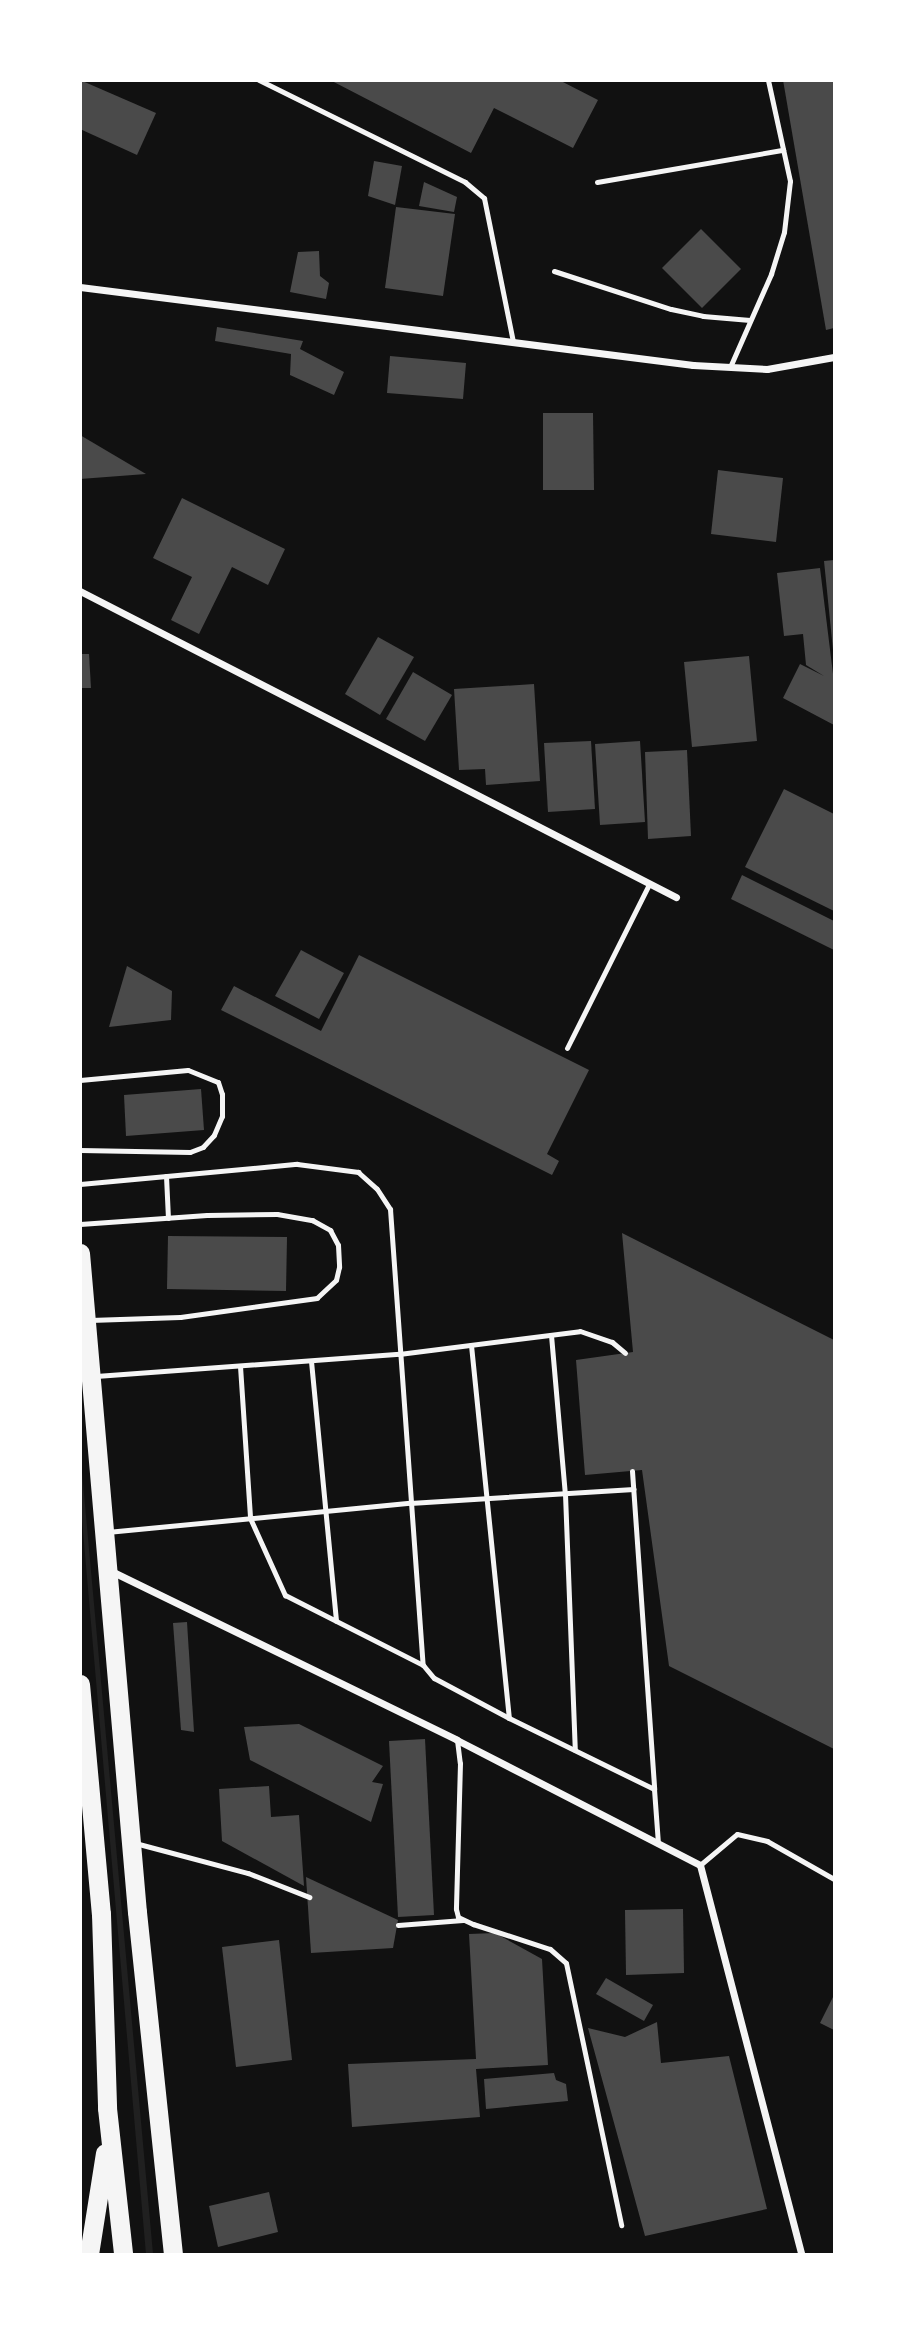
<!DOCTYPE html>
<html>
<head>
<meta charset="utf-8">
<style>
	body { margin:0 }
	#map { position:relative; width:915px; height:2335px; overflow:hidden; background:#111; font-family:Quicksand,sans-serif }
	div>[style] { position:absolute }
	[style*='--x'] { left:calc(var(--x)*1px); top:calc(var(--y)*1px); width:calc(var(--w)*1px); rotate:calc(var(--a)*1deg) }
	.green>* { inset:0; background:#202020 }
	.building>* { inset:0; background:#4a4a4a }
	.service>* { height:5px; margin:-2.5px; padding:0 2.5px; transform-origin:2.5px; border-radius:2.5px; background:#f5f5f5 }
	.minor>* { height:7px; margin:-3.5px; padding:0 3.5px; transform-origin:3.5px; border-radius:3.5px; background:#f5f5f5 }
	.trunk>* { height:19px; margin:-9.5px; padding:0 9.5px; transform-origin:9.5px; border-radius:9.5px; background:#f5f5f5 }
	span { translate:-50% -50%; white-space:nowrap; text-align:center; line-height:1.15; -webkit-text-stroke:6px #fff; paint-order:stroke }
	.frame { position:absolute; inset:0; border:82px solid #fff; pointer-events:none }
</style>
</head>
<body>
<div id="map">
	<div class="green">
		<div style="clip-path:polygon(80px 1461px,81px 1461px,153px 2254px,146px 2254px,81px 1508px)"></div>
	</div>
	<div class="building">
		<div style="clip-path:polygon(80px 80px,156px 113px,137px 155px,80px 129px)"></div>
		<div style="clip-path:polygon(330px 80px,559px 80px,598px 100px,573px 148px,494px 108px,471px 153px)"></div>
		<div style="clip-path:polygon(783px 80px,834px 80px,834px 328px,826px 330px)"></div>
		<div style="clip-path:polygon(374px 161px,402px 166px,395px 205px,368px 196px)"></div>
		<div style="clip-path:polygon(424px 182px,457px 197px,454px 212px,419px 206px)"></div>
		<div style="clip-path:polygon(396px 207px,455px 214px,443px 296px,385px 288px)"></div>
		<div style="clip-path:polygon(701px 229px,741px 269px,702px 308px,662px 268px)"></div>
		<div style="clip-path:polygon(319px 251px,320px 276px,329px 283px,326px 299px,290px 292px,298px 252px)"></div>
		<div style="clip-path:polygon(217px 327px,303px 341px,300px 349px,344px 372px,334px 395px,290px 375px,291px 354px,215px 341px)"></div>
		<div style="clip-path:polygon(390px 356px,466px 363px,463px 399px,387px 393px)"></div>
		<div style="clip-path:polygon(543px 413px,593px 413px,594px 490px,543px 490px)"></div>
		<div style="clip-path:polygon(80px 435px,146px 474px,80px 479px)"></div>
		<div style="clip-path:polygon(718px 470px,783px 478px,776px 542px,711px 534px)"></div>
		<div style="clip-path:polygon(182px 498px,285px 549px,268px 585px,232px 567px,199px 634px,171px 620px,192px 577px,153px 558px)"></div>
		<div style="clip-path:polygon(834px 560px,834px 650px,833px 650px,824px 561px)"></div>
		<div style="clip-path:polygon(820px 568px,834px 682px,834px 725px,783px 698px,800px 664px,824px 676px,806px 665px,803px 634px,784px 636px,777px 573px)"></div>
		<div style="clip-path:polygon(378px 637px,414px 657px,380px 715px,345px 694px)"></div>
		<div style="clip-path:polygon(80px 654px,89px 654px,91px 688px,80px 688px)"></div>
		<div style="clip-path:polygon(749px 656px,757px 741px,692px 747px,684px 662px)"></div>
		<div style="clip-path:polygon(413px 672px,452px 695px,425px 741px,386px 719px)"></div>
		<div style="clip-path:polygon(534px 684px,540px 781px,486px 785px,485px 769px,459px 770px,454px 689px)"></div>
		<div style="clip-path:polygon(591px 741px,595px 809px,548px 812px,544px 743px)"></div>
		<div style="clip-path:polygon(640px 741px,645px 822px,600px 825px,595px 744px)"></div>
		<div style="clip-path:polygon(687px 750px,691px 836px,648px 839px,645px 752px)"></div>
		<div style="clip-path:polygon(784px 789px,834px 814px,834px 911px,745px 867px)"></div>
		<div style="clip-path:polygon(742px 875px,834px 921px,834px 950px,731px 899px)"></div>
		<div style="clip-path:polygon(301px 950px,344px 973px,319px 1019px,275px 996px)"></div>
		<div style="clip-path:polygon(359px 955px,589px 1070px,547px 1154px,559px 1161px,552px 1175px,221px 1010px,234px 986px,321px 1031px)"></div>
		<div style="clip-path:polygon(127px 966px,172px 991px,171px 1020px,109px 1027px)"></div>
		<div style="clip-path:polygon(201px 1089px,204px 1130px,126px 1136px,124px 1095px)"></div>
		<div style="clip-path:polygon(622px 1233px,834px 1340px,834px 1749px,669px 1666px,642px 1470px,585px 1475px,576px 1360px,633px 1352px)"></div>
		<div style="clip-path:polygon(168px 1236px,287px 1237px,286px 1291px,167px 1289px)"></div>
		<div style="clip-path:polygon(187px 1622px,194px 1732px,181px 1730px,173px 1623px)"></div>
		<div style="clip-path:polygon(299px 1724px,383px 1766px,372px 1782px,383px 1784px,371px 1822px,250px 1760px,244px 1727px)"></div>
		<div style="clip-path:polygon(425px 1739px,434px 1915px,398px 1917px,389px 1741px)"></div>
		<div style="clip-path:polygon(269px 1786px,271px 1817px,299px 1815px,304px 1886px,222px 1841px,219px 1789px)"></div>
		<div style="clip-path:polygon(306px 1877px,398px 1920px,393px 1948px,311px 1953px)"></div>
		<div style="clip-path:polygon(683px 1909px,684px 1973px,626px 1975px,625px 1910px)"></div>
		<div style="clip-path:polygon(495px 1933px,542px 1959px,548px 2065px,476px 2069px,480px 2117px,352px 2127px,348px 2064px,476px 2059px,469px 1934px)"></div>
		<div style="clip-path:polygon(279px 1940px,292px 2060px,236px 2067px,222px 1947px)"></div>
		<div style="clip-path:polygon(606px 1978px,653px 2005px,644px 2021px,596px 1994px)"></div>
		<div style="clip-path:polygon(834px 1995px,834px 2030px,820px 2023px)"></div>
		<div style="clip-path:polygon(657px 2022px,661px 2063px,729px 2056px,767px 2209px,645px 2236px,588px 2028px,625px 2037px)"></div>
		<div style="clip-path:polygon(554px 2073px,556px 2080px,566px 2084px,568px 2101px,486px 2109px,484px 2079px)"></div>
		<div style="clip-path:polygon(269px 2192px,278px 2232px,218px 2247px,209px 2206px)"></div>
	</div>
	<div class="service">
		<div style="--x:259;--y:80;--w:230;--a:26.3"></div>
		<div style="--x:465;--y:182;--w:25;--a:40"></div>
		<div style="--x:484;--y:198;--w:147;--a:78.6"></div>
		<div style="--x:597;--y:182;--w:189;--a:-9.8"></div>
		<div style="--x:554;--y:271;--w:123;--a:18"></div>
		<div style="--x:671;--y:309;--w:33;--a:12"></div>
		<div style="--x:703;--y:316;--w:47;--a:4.9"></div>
		<div style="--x:730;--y:367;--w:102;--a:-66.2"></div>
		<div style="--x:771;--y:274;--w:44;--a:-72.8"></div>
		<div style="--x:784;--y:232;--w:51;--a:-83.3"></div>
		<div style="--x:790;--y:181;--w:103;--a:-102.3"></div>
		<div style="--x:567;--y:1048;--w:183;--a:-63.4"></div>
		<div style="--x:80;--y:1080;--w:108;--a:-5.3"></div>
		<div style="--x:188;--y:1070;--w:32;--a:22"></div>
		<div style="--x:218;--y:1082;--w:13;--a:72"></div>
		<div style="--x:222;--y:1094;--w:22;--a:90"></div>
		<div style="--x:222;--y:1116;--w:21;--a:113"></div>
		<div style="--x:214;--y:1135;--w:16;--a:133"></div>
		<div style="--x:203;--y:1147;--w:14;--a:159"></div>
		<div style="--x:190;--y:1152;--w:110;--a:-179"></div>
		<div style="--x:166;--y:1176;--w:42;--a:87.3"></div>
		<div style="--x:80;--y:1184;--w:218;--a:-5.3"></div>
		<div style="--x:297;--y:1164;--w:62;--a:7.5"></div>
		<div style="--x:358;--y:1172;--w:25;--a:42"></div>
		<div style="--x:377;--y:1189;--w:24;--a:57"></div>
		<div style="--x:390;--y:1209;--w:457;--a:85.9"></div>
		<div style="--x:423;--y:1665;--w:17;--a:50"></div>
		<div style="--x:434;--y:1678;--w:85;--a:28.1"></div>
		<div style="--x:509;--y:1718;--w:161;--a:26.1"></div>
		<div style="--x:654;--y:1789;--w:55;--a:85.8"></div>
		<div style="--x:80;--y:1224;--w:127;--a:-4.1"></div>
		<div style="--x:207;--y:1215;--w:70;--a:-0.8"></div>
		<div style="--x:277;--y:1214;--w:36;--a:10"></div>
		<div style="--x:312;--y:1220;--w:21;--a:29"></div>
		<div style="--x:330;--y:1230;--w:17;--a:62"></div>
		<div style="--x:338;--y:1245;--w:22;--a:87"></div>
		<div style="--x:339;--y:1267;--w:13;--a:103"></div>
		<div style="--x:336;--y:1280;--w:26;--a:137"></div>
		<div style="--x:317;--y:1298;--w:138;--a:172.1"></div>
		<div style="--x:180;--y:1317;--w:90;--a:178.1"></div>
		<div style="--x:551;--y:1335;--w:160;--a:85"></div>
		<div style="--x:565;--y:1494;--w:256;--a:87.8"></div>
		<div style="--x:471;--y:1345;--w:375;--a:84.2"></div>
		<div style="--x:311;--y:1361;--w:261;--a:84.5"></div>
		<div style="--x:240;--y:1366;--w:152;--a:86.2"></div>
		<div style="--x:250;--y:1518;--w:85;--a:65.6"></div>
		<div style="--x:285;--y:1595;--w:155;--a:26.9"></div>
		<div style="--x:96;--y:1376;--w:304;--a:-4.2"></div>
		<div style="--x:399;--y:1354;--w:182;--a:-7.2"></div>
		<div style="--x:580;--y:1331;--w:34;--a:19"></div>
		<div style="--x:612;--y:1342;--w:17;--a:40"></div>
		<div style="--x:632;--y:1471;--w:319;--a:86"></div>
		<div style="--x:107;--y:1532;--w:304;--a:-5.5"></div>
		<div style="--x:410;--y:1503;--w:224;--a:-3.6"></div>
		<div style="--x:457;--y:1740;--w:23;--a:83"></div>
		<div style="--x:460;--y:1763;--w:146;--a:91.6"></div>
		<div style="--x:456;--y:1909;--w:8;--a:76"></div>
		<div style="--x:458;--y:1917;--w:17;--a:25"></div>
		<div style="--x:473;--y:1924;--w:81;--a:18"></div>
		<div style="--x:550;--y:1949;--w:21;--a:41"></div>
		<div style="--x:566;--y:1963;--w:268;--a:78.1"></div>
		<div style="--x:135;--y:1843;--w:117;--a:14.9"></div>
		<div style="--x:248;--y:1873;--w:66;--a:21.5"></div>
		<div style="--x:700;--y:1865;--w:48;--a:-40"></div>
		<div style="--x:737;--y:1834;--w:31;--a:13"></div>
		<div style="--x:767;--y:1841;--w:77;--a:29.6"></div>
		<div style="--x:398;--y:1925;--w:65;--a:-4.4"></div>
	</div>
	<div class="minor">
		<div style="--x:80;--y:287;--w:618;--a:7.25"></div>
		<div style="--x:693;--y:365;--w:74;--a:3.1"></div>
		<div style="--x:767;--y:369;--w:68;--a:-10.2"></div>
		<div style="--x:80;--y:591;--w:670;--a:27.18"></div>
		<div style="--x:109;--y:1570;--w:387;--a:26"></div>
		<div style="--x:457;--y:1740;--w:273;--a:27.2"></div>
		<div style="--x:700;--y:1865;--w:402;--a:75.4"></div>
	</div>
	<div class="trunk">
		<div style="--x:80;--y:1253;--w:661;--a:85.06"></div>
		<div style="--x:137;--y:1912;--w:344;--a:84"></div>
		<div style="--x:80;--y:1684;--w:231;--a:84.8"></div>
		<div style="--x:101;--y:1914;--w:194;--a:88.2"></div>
		<div style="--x:107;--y:2108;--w:147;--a:83.7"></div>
		<div style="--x:89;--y:2254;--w:102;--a:-81"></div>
	</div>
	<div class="frame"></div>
</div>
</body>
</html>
